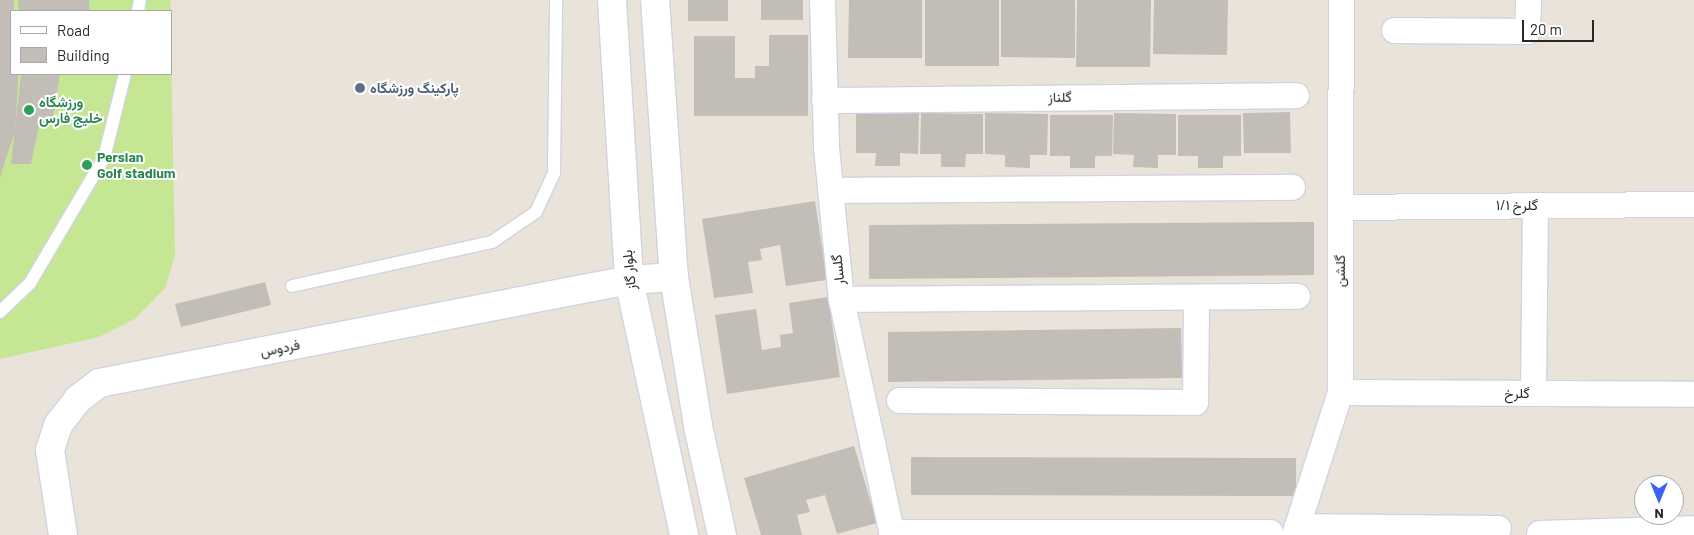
<!DOCTYPE html>
<html>
<head>
<meta charset="utf-8">
<style>
	body { margin:0 }
	#map { position:relative; width:1694px; height:535px; overflow:hidden; background:#eae3da; font-family:Barlow,Vazirmatn,sans-serif }
	div>[style] { position:absolute }
	[style*='--x'] { left:calc(var(--x)*1px); top:calc(var(--y)*1px); width:calc(var(--w)*1px); rotate:calc(var(--a)*1deg) }
	.pitch>* { inset:0; background:#c5e793 }
	.building>* { inset:0; background:#c2bdb6 }
	.roads { filter:drop-shadow(1px 0 #cfd3e1) drop-shadow(-1px 0 #cfd3e1) drop-shadow(0 1px #cfd3e1) drop-shadow(0 -1px #cfd3e1) }
	.lane>* { height:12px; margin:-6px; padding:0 6px; transform-origin:6px; border-radius:6px; background:#fff }
	.street>* { height:25px; margin:-12.5px; padding:0 12.5px; transform-origin:12.5px; border-radius:12.5px; background:#fff }
	.secondary>* { height:28px; margin:-14px; padding:0 14px; transform-origin:14px; border-radius:14px; background:#fff }
	.dots>* { width:14px; height:14px; translate:-50% -50%; box-sizing:border-box; border:2px solid #fff; border-radius:50% }
	span { translate:-50% -50%; white-space:nowrap; text-align:center; line-height:1.15; -webkit-text-stroke:4px #fff; paint-order:stroke }
	.service-label { font-size:14px; color:#4e5e75; font-weight:700 }
	.left { translate:0 -50%; text-align:left }
	.street-label { font-size:14px; color:#282828 }
	.leisure-label { font-size:14px; color:#27864d; font-weight:700 }
	.legend { position:absolute; left:10px; top:10px; width:162px; height:65px; box-sizing:border-box; background:#fff; border:1px solid #a9a9a9; margin:0; padding:6px 9px; list-style:none; font-size:15px; color:#282828 }
	.legend li { display:flex; align-items:center; gap:10px; height:25px }
	.legend b { width:25px; border:1px solid #a9a9a9 }
	.north { position:absolute; left:1634px; top:475px; width:50px; height:50px; box-sizing:border-box; background:#fff; border:1px solid #a9a9a9; border-radius:50%; rotate:180deg; font-size:14px; font-weight:700; line-height:20px; text-align:center; color:#282828 }
	.north::after { content:''; display:block; margin:auto; width:18px; height:22px; background:#3c62f5; clip-path:polygon(50% 0,100% 100%,50% 72%,0 100%) }
	.scale { position:absolute; left:1522px; top:20px; width:72px; height:22px; box-sizing:border-box; border:2px solid #282828; border-top:0; padding-left:6px; font-size:15px; line-height:18px; white-space:nowrap; color:#282828; -webkit-text-stroke:4px #fff; paint-order:stroke }
</style>
</head>
<body>
<div id="map">
	<div class="pitch">
		<div style="clip-path:polygon(0 0,170px 0,171px 11px,11px 11px,11px 74px,171px 74px,171px 51px,175px 256px,165px 288px,135px 319px,99px 337px,0 359px)"></div>
	</div>
	<div class="building">
		<div style="clip-path:polygon(0 0,14px 0,11px 74px,18px 74px,18px 83px,15px 131px,0 177px)"></div>
		<div style="clip-path:polygon(18px 0,89px 0,89px 11px,19px 11px)"></div>
		<div style="clip-path:polygon(688px 0,728px 0,728px 21px,688px 21px)"></div>
		<div style="clip-path:polygon(761px 0,803px 0,803px 20px,761px 20px)"></div>
		<div style="clip-path:polygon(849px 0,922px 0,922px 58px,848px 58px)"></div>
		<div style="clip-path:polygon(925px 0,999px 0,999px 66px,925px 66px)"></div>
		<div style="clip-path:polygon(1001px 0,1075px 0,1075px 58px,1001px 57px)"></div>
		<div style="clip-path:polygon(1077px 0,1151px 0,1150px 67px,1076px 67px)"></div>
		<div style="clip-path:polygon(1154px 0,1228px 0,1227px 55px,1153px 54px)"></div>
		<div style="clip-path:polygon(769px 35px,808px 35px,808px 116px,694px 116px,694px 36px,735px 36px,735px 78px,755px 78px,755px 66px,769px 66px)"></div>
		<div style="clip-path:polygon(21px 74px,60px 74px,52px 123px,39px 125px,31px 164px,11px 164px)"></div>
		<div style="clip-path:polygon(856px 112px,919px 113px,918px 154px,900px 153px,900px 166px,875px 166px,876px 153px,856px 153px)"></div>
		<div style="clip-path:polygon(1290px 112px,1291px 153px,1244px 153px,1243px 113px)"></div>
		<div style="clip-path:polygon(921px 113px,983px 114px,983px 154px,966px 154px,965px 167px,941px 167px,941px 154px,920px 154px)"></div>
		<div style="clip-path:polygon(985px 113px,1048px 114px,1047px 155px,1030px 155px,1030px 168px,1005px 167px,1005px 155px,985px 154px)"></div>
		<div style="clip-path:polygon(1114px 113px,1176px 114px,1176px 155px,1158px 155px,1158px 168px,1133px 167px,1134px 155px,1113px 154px)"></div>
		<div style="clip-path:polygon(1050px 115px,1113px 115px,1112px 156px,1095px 156px,1095px 168px,1070px 168px,1070px 156px,1050px 156px)"></div>
		<div style="clip-path:polygon(1178px 115px,1241px 115px,1241px 156px,1223px 156px,1223px 168px,1198px 168px,1198px 156px,1178px 156px)"></div>
		<div style="clip-path:polygon(815px 201px,827px 280px,786px 286px,780px 245px,760px 249px,762px 260px,748px 262px,753px 293px,714px 298px,702px 219px)"></div>
		<div style="clip-path:polygon(1314px 222px,1314px 275px,869px 279px,869px 225px)"></div>
		<div style="clip-path:polygon(265px 282px,271px 305px,181px 327px,175px 304px)"></div>
		<div style="clip-path:polygon(828px 297px,840px 377px,727px 394px,715px 315px,756px 309px,762px 350px,781px 347px,780px 335px,793px 333px,789px 303px)"></div>
		<div style="clip-path:polygon(1181px 328px,1182px 378px,888px 382px,888px 332px)"></div>
		<div style="clip-path:polygon(854px 446px,877px 523px,837px 534px,825px 495px,806px 500px,810px 512px,797px 515px,802px 535px,761px 535px,744px 478px)"></div>
		<div style="clip-path:polygon(911px 457px,1296px 458px,1296px 496px,911px 495px)"></div>
	</div>
	<div class="roads">
		<div class="lane">
			<div style="--x:138;--y:11;--w:11;--a:-80"></div>
			<div style="--x:292;--y:286;--w:205;--a:-12.4"></div>
			<div style="--x:492;--y:242;--w:53;--a:-34.3"></div>
			<div style="--x:536;--y:212;--w:43;--a:-65.2"></div>
			<div style="--x:554;--y:173;--w:173;--a:-89.3"></div>
			<div style="--x:0;--y:312;--w:42;--a:-44"></div>
			<div style="--x:30;--y:283;--w:145;--a:-59.4"></div>
			<div style="--x:104;--y:158;--w:87;--a:-76"></div>
		</div>
		<div class="street">
			<div style="--x:822;--y:0;--w:147;--a:88.4"></div>
			<div style="--x:826;--y:147;--w:153;--a:84.4"></div>
			<div style="--x:841;--y:299;--w:241;--a:77.8"></div>
			<div style="--x:1394;--y:30;--w:133;--a:0.4"></div>
			<div style="--x:1527;--y:31;--w:31;--a:-88"></div>
			<div style="--x:824;--y:100;--w:472;--a:-0.6"></div>
			<div style="--x:830;--y:190;--w:462;--a:-0.4"></div>
			<div style="--x:1340;--y:207;--w:354;--a:-0.5"></div>
			<div style="--x:841;--y:299;--w:456;--a:-0.4"></div>
			<div style="--x:1340;--y:392;--w:354;--a:0.3"></div>
			<div style="--x:1533;--y:393;--w:188;--a:-89.4"></div>
			<div style="--x:899;--y:400;--w:296;--a:0.4"></div>
			<div style="--x:1195;--y:402;--w:104;--a:-89.4"></div>
			<div style="--x:1297;--y:526;--w:201;--a:0.6"></div>
			<div style="--x:891;--y:532;--w:379;--a:0"></div>
			<div style="--x:1539;--y:533;--w:155;--a:-1.8"></div>
			<div style="--x:1294;--y:535;--w:150;--a:-72.2"></div>
			<div style="--x:1340;--y:392;--w:392;--a:-89.9"></div>
		</div>
		<div class="secondary">
			<div style="--x:612;--y:0;--w:281;--a:86.5"></div>
			<div style="--x:629;--y:280;--w:261;--a:77.8"></div>
			<div style="--x:655;--y:0;--w:278;--a:86.1"></div>
			<div style="--x:674;--y:277;--w:151;--a:80.8"></div>
			<div style="--x:698;--y:426;--w:112;--a:77.6"></div>
			<div style="--x:63;--y:535;--w:86;--a:-98.7"></div>
			<div style="--x:50;--y:450;--w:26;--a:-72"></div>
			<div style="--x:58;--y:425;--w:33;--a:-52"></div>
			<div style="--x:78;--y:399;--w:26;--a:-37"></div>
			<div style="--x:99;--y:383;--w:540;--a:-11"></div>
			<div style="--x:629;--y:280;--w:45;--a:-3.8"></div>
		</div>
	</div>
	<div class="dots">
		<div style="left:360px;top:88px;background:#5c6f8a"></div>
		<div style="left:29px;top:110px;background:#2e9e5b"></div>
		<div style="left:87px;top:165px;background:#2e9e5b"></div>
	</div>
	<div class="service-label">
		<span class="left" style="left:370px;top:88px">پارکینگ ورزشگاه</span>
	</div>
	<div class="street-label">
		<span style="left:1060px;top:97px;rotate:-1deg">گلناز</span>
		<span style="left:1517px;top:205px">گلرخ ۱/۱</span>
		<span style="left:629px;top:270px;rotate:-96deg">بلوار گاز</span>
		<span style="left:838px;top:270px;rotate:-96deg">گلسار</span>
		<span style="left:1340px;top:271px;rotate:-90deg">گلشن</span>
		<span style="left:280px;top:348px;rotate:-11deg">فردوس</span>
		<span style="left:1517px;top:393px">گلرخ</span>
	</div>
	<div class="leisure-label">
		<span class="left" style="left:39px;top:110px">ورزشگاه<br>خلیج فارس</span>
		<span class="left" style="left:97px;top:165px">Persian<br>Golf stadium</span>
	</div>
	<ul class="legend">
	<li><b style="height:6px;background:#fff"></b>Road</li>
	<li><b style="height:14px;background:#c2bdb6"></b>Building</li>
	</ul>
	<div class="north">N</div>
	<div class="scale">20 m</div>
</div>
</body>
</html>
